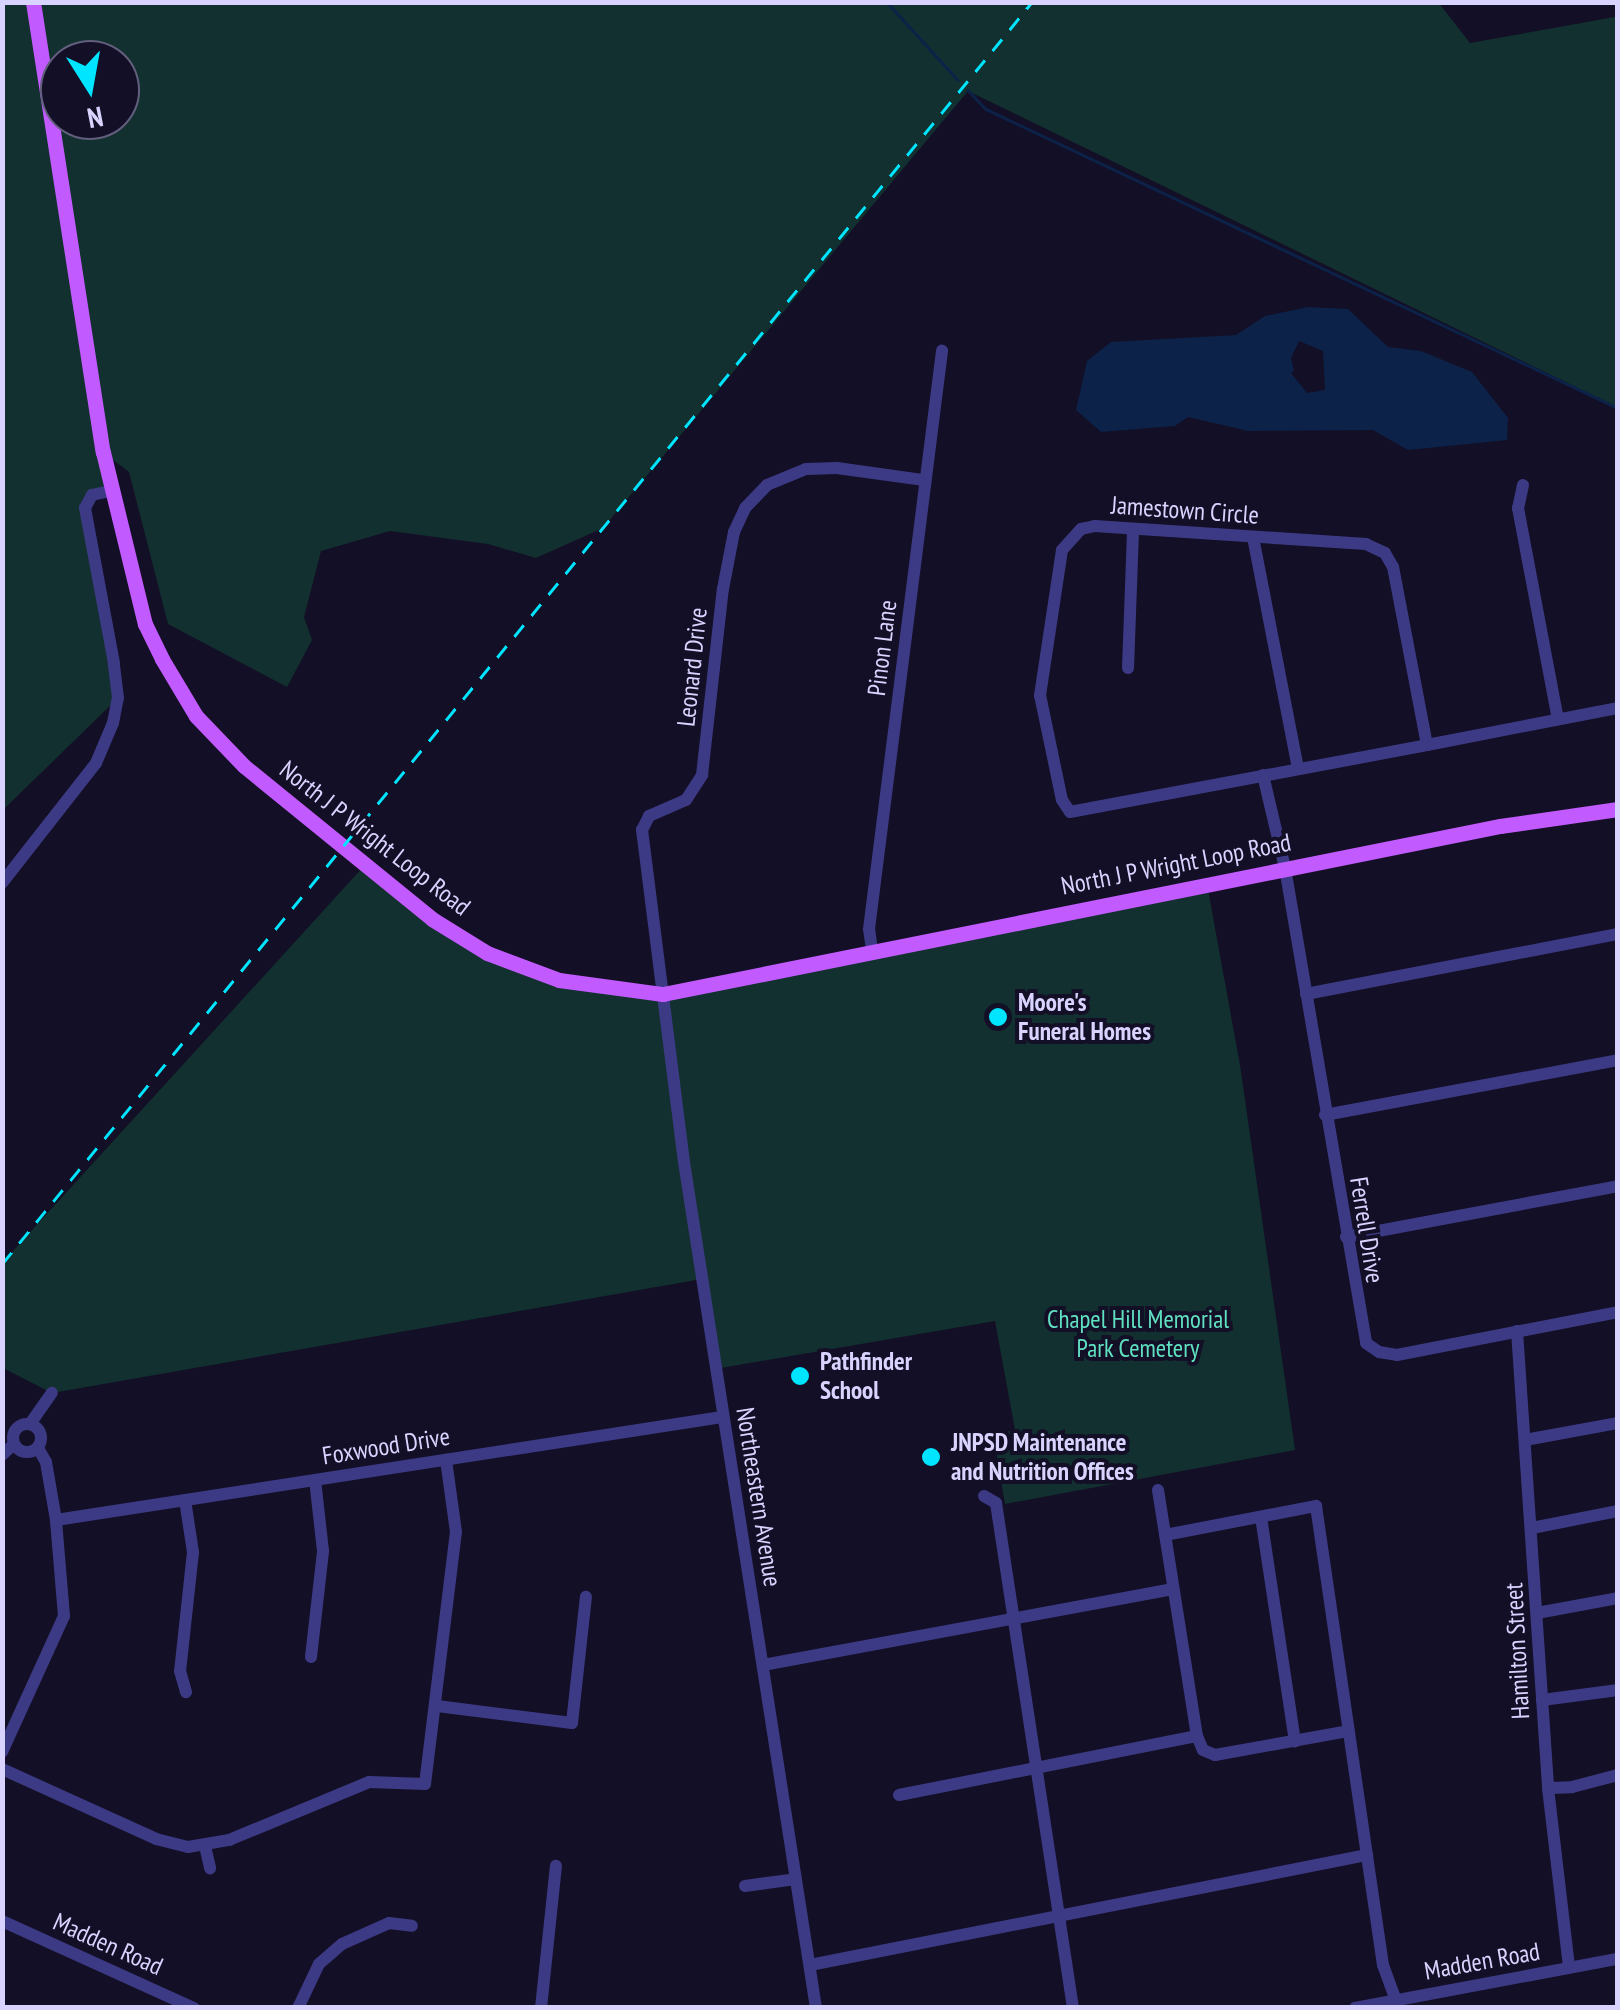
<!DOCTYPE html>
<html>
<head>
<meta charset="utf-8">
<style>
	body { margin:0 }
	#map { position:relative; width:1620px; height:2010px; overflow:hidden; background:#130f26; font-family:"PT Sans Narrow",sans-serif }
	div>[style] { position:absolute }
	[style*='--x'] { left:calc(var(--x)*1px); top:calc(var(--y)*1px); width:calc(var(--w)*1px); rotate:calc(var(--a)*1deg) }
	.green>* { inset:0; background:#12302f }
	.water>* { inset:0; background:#0c2248 }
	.stream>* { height:2.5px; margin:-1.25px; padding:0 1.25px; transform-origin:1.25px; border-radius:1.25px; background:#0c2248 }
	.minor>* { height:12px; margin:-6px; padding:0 6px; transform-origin:6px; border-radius:6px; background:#3d3a85 }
	.minor>.ring { margin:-6px; padding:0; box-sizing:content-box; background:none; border:12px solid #3d3a85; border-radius:50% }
	.major>* { height:15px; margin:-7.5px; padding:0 7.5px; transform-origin:7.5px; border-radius:7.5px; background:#c25bff }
	.rail>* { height:2.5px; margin-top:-1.25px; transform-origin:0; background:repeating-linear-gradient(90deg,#00e5ff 0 15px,transparent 0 27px) }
	.dots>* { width:28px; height:28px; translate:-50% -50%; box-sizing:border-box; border:5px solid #130f26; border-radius:50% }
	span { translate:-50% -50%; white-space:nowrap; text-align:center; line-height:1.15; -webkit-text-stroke:8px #130f26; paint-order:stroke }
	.street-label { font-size:25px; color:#d9d4ff }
	.poi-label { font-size:25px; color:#d9d4ff; font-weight:700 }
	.left { translate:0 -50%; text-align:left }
	.park-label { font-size:25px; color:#5fe0c0 }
	.frame { position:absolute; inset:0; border:5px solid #d9d4ff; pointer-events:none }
	.north { position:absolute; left:40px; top:40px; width:100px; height:100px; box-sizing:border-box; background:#130f26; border:2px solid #625e7d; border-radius:50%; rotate:169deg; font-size:28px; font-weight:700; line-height:40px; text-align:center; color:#d9d4ff }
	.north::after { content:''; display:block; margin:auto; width:35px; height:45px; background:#00e5ff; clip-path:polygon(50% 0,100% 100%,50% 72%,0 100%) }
</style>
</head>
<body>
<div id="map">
	<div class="green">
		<div style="clip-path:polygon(evenodd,1438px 2px,1470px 43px,1615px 17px,1617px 407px,968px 91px,603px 528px,536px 558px,488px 544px,390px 531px,321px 551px,304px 617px,312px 640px,287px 687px,168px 624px,129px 472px,104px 453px,110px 489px,85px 509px,118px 698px,3px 810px,2px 3px,1438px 2px,60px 60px,120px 60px,120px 120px,60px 120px,60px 60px)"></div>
		<div style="clip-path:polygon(365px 865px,513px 965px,663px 994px,1207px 884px,1240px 1065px,1295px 1450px,1005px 1504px,993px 1434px,1015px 1430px,995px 1321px,715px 1369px,702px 1279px,52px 1393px,3px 1368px,2px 1263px)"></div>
	</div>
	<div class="water">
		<div style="clip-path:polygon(evenodd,1308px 307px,1348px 309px,1388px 347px,1421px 351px,1472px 372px,1508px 418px,1507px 440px,1408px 450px,1373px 430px,1248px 431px,1188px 417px,1175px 426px,1101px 432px,1076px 410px,1087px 361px,1111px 342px,1236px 335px,1265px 316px,1308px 307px,1299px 341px,1323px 351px,1325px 390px,1307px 393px,1291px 373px,1294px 371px,1291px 358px,1299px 341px)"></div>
	</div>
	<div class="stream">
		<div style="--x:887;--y:2;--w:105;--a:47.7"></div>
		<div style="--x:968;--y:90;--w:26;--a:47"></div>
		<div style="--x:986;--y:109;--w:699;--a:25.32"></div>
	</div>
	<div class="minor">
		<div style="--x:1523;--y:485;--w:24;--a:102"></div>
		<div style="--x:1518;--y:508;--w:215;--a:79.3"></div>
		<div style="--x:1253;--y:537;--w:236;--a:79"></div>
		<div style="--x:1128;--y:668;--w:139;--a:-87.9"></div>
		<div style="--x:1427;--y:745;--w:181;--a:-100.8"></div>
		<div style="--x:1393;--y:567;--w:16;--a:-120"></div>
		<div style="--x:1385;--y:553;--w:21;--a:-155"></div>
		<div style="--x:1366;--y:544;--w:272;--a:-176.2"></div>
		<div style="--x:1095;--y:526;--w:14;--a:168"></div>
		<div style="--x:1081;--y:529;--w:28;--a:132"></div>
		<div style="--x:1062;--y:550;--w:147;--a:98.6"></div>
		<div style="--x:1040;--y:695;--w:107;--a:78.2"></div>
		<div style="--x:1062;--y:800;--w:14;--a:56"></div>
		<div style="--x:1070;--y:812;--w:363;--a:-10.6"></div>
		<div style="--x:1427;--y:745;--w:195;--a:-11"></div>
		<div style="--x:1263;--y:775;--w:96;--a:76.7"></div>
		<div style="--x:1285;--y:868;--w:482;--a:80.3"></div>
		<div style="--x:1366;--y:1343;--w:16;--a:35"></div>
		<div style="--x:1379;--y:1352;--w:18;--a:9"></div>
		<div style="--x:1397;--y:1355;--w:225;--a:-11"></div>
		<div style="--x:2;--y:883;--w:152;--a:-51.9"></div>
		<div style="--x:96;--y:763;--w:43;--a:-67"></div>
		<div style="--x:113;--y:723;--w:25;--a:-79"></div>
		<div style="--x:118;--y:698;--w:35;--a:-97"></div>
		<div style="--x:114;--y:663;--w:158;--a:-100.6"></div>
		<div style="--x:85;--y:508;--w:15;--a:-62"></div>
		<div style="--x:92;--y:495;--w:22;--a:-13"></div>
		<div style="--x:872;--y:950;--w:21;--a:-98"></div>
		<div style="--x:869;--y:929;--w:583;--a:-82.8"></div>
		<div style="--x:1306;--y:994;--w:318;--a:-10.9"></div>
		<div style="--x:1325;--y:1115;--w:298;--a:-10.6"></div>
		<div style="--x:1346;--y:1237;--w:277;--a:-10.6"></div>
		<div style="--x:1517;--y:1331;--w:458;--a:86.1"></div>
		<div style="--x:1548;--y:1788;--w:181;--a:83.3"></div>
		<div class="ring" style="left:13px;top:1424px;width:16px;height:16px"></div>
		<div style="--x:30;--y:1424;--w:38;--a:-55"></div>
		<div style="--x:1525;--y:1440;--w:95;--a:-10.4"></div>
		<div style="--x:2;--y:1455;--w:16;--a:-43"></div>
		<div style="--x:1158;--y:1490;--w:249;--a:81"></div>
		<div style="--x:1197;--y:1736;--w:15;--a:67"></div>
		<div style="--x:1203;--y:1750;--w:13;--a:23"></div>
		<div style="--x:1215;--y:1755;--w:135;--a:-10.2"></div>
		<div style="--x:984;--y:1496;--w:14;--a:30"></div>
		<div style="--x:996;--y:1503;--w:511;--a:81.33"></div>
		<div style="--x:185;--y:1500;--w:53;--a:81.3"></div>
		<div style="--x:193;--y:1552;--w:120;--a:96.2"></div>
		<div style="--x:180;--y:1671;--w:22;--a:74"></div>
		<div style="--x:1261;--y:1517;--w:227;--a:81.4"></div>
		<div style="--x:56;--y:1520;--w:674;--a:-8.79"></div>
		<div style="--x:1532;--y:1528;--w:88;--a:-11.2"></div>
		<div style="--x:1165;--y:1535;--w:154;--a:-10.9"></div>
		<div style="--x:1316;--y:1506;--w:464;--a:81.7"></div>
		<div style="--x:1383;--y:1965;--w:37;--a:70"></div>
		<div style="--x:1537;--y:1613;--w:82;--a:-10.5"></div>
		<div style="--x:311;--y:1657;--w:107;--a:-83.5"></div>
		<div style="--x:323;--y:1551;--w:71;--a:-96.4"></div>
		<div style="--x:763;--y:1665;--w:417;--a:-10.5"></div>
		<div style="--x:1542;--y:1700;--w:77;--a:-7.5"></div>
		<div style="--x:437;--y:1706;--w:136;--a:7.2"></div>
		<div style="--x:572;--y:1723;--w:127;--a:-83.7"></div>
		<div style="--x:2;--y:1752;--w:149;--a:-65.5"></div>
		<div style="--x:64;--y:1616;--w:96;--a:-94.8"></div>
		<div style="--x:56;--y:1520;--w:59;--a:-99.8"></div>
		<div style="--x:46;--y:1462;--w:16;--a:-120"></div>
		<div style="--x:2;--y:1769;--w:169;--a:24.4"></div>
		<div style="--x:156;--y:1839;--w:33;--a:14"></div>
		<div style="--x:188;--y:1847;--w:42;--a:-9.7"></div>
		<div style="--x:229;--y:1840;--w:152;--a:-22.5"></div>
		<div style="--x:369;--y:1782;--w:56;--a:2"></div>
		<div style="--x:425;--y:1784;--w:254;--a:-83"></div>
		<div style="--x:456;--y:1532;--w:73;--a:-97.9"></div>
		<div style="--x:1548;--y:1788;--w:24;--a:-2"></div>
		<div style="--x:1572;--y:1787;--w:48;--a:-14.6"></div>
		<div style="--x:899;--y:1795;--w:304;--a:-11.2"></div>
		<div style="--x:205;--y:1846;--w:23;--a:77"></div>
		<div style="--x:745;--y:1886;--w:51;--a:-7.8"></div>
		<div style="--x:2;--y:1921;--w:211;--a:24.4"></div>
		<div style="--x:810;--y:1965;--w:568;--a:-11.17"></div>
		<div style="--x:298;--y:2008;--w:49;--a:-64.5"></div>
		<div style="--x:319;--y:1964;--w:30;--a:-41"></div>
		<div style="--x:342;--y:1944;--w:51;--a:-24.1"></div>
		<div style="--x:389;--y:1923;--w:23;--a:7"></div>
		<div style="--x:541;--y:2008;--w:143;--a:-84"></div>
		<div style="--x:816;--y:2008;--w:856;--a:-98.87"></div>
		<div style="--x:684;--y:1162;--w:335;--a:-97.2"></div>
		<div style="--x:642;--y:830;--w:16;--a:-63"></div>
		<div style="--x:649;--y:816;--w:40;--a:-23.4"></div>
		<div style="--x:686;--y:800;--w:30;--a:-57"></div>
		<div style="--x:702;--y:775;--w:187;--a:-83.6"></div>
		<div style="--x:723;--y:589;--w:58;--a:-79.1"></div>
		<div style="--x:734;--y:532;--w:26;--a:-65"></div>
		<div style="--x:745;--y:508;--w:32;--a:-46"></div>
		<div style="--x:767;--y:485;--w:42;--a:-22.3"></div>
		<div style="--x:806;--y:469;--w:31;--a:-2"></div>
		<div style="--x:837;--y:468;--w:88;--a:7.9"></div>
		<div style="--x:1355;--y:2008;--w:268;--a:-10.6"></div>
	</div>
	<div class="major">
		<div style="--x:33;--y:2;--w:455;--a:81.2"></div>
		<div style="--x:103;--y:452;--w:177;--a:76.3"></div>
		<div style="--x:145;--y:624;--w:39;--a:64"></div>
		<div style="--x:162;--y:659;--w:66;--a:59.2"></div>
		<div style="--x:196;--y:716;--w:69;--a:46.2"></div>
		<div style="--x:244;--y:766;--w:242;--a:39.1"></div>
		<div style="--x:432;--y:919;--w:65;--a:31.7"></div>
		<div style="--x:487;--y:953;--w:77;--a:20.6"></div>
		<div style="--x:559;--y:980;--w:105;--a:7.7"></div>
		<div style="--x:663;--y:994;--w:854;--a:-11.35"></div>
		<div style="--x:1500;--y:826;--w:119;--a:-8.2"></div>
	</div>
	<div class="rail">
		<div style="--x:2;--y:1264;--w:1629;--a:-50.78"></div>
	</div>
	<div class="dots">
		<div style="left:998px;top:1017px;background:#00e5ff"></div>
		<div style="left:800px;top:1376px;background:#00e5ff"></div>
		<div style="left:931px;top:1457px;background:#00e5ff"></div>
	</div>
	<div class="street-label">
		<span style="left:1185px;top:510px;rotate:4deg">Jamestown Circle</span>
		<span style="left:882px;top:648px;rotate:-83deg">Pinon Lane</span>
		<span style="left:692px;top:667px;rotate:-84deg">Leonard Drive</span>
		<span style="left:375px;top:838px;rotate:38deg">North J P Wright Loop Road</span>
		<span style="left:1176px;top:864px;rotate:-11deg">North J P Wright Loop Road</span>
		<span style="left:1367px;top:1230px;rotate:81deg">Ferrell Drive</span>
		<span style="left:386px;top:1446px;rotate:-9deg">Foxwood Drive</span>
		<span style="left:759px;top:1497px;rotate:81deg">Northeastern Avenue</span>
		<span style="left:1517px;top:1651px;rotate:-93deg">Hamilton Street</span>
		<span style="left:108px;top:1944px;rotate:24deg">Madden Road</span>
		<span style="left:1482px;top:1961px;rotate:-10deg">Madden Road</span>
	</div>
	<div class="poi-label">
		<span class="left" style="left:1018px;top:1017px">Moore's<br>Funeral Homes</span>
		<span class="left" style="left:820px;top:1376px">Pathfinder<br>School</span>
		<span class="left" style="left:951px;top:1457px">JNPSD Maintenance<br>and Nutrition Offices</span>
	</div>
	<div class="park-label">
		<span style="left:1138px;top:1334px">Chapel Hill Memorial<br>Park Cemetery</span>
	</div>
	<div class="frame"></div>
	<div class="north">N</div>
</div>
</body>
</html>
